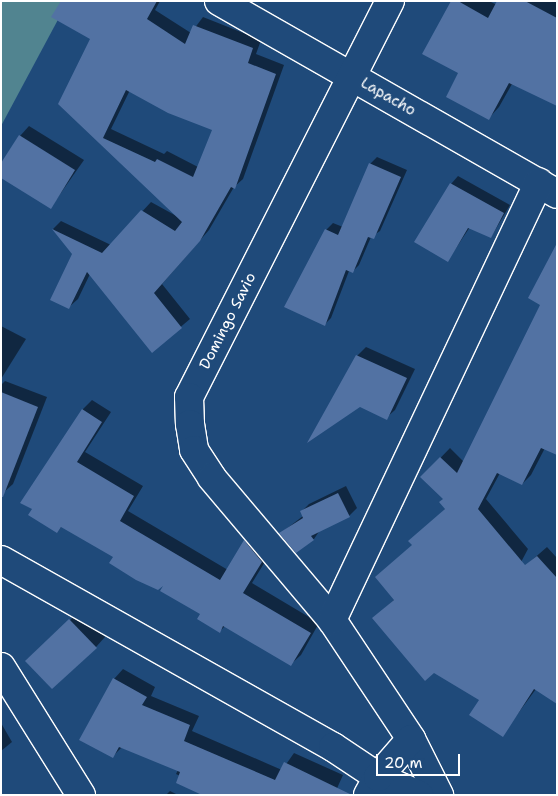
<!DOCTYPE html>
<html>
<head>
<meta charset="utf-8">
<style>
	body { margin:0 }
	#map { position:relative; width:558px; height:796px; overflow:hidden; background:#1f4a7a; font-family:"Shantell Sans",sans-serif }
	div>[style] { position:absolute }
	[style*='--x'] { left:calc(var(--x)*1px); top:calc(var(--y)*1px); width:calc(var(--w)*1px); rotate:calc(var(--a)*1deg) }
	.green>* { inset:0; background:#518490 }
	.shadow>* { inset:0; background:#0007 }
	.building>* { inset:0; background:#5272a3 }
	.roads { filter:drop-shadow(1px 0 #fff) drop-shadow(-1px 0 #fff) drop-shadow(0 1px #fff) drop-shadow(0 -1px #fff) }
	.minor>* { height:28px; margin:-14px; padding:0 14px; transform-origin:14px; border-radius:14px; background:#1f4a7a }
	span { translate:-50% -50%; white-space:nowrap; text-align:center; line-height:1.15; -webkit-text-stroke:5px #1f4a7a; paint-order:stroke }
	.street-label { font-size:15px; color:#fff }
	.frame { position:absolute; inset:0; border:2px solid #fff; pointer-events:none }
	.scale { position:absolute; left:376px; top:754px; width:84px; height:22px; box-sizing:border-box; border:2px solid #fff; border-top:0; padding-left:6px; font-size:15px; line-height:18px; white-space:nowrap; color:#fff; -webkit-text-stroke:4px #1f4a7a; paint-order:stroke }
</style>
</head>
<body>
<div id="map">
	<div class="green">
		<div style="clip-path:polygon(1px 1px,68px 1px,1px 126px)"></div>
	</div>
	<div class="shadow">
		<div style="clip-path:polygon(evenodd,62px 1px,160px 1px,155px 10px,191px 33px,203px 17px,261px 40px,256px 54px,284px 65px,243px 179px,234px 187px,209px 230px,162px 284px,190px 319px,152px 351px,90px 274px,78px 299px,69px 307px,73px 253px,53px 229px,61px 221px,111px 245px,151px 202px,180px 218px,59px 104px,92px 38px,62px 1px,130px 90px,214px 129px,198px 167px,167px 151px,164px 154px,111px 129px,130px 90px)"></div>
		<div style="clip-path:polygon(452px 1px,489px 1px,497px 5px,499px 1px,557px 2px,557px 104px,512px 84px,499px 107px,489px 118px,460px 73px)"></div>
		<div style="clip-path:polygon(29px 126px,84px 160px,51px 207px,20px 136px)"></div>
		<div style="clip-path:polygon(377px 157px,407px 170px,380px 231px,371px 237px,359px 265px,352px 272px,349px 271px,331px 318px,325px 324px,326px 230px,333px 223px,343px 227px,370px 164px)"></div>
		<div style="clip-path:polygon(458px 176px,510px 205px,491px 237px,470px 227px,448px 260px,451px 184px)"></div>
		<div style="clip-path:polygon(544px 270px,545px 448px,531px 475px,522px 484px,500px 473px,486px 499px,528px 549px,520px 564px,524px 567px,547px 547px,557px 558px,557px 703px,536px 689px,502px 735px,481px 699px,374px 618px,395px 599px,413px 545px,446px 508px,444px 498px,422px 477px,450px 448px,464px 462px,542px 304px)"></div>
		<div style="clip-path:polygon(1px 326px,26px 339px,1px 379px)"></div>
		<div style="clip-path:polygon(366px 347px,415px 369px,395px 410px,386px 418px,357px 356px)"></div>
		<div style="clip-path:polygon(5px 381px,47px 397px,13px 484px,3px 493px,1px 385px)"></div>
		<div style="clip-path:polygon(92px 400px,111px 412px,85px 452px,143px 486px,128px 511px,228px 570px,254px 532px,271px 552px,252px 583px,319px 623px,301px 655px,291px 664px,225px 626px,220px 631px,167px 581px,114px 556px,62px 526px,57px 532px,82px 410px)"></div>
		<div style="clip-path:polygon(346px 486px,357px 508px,349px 516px,320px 530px,314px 539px,296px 551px,281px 533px,303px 516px,301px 512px,309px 504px)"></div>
		<div style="clip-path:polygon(80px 611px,105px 637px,96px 647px,36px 651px)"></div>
		<div style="clip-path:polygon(123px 669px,155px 687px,151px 696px,199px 716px,192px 731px,282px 770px,294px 753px,343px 775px,334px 795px,222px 795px,176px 774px,178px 770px,122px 747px,113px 756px,114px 679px)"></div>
		<div style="clip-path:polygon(1px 723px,12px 742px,1px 751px)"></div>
		<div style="clip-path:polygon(170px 791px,178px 795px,166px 795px)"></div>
	</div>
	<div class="building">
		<div style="clip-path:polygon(evenodd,61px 1px,157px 1px,147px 19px,185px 44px,193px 25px,253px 48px,248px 63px,276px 74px,235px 189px,231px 187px,200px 241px,154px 293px,182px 328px,152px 353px,87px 272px,69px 309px,50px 300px,72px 254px,52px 229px,102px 253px,141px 210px,175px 231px,182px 222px,58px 104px,90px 39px,51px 17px,61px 1px,126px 90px,168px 113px,212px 130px,193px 177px,157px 159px,155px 162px,103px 138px,126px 90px)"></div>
		<div style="clip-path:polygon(451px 1px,458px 1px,488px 18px,497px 1px,525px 1px,557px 18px,557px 106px,509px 83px,489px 120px,446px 97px,458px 73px,422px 54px)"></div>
		<div style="clip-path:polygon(19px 135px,75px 170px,51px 209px,1px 178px,1px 163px)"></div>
		<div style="clip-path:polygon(369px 163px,401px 177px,374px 239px,368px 237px,353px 273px,346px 270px,325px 326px,284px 307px,325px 229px,338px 235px)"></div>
		<div style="clip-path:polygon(450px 183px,504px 213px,491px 238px,468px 228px,448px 262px,414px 242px)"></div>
		<div style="clip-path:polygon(557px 243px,557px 455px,541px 448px,522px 485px,497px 473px,478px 509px,525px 565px,537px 556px,557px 578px,557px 704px,534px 689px,503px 737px,469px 715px,479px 700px,434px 673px,425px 681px,372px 618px,394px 600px,375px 577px,412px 545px,408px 541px,445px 509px,439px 502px,443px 499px,420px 477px,440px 457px,457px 473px,540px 305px,528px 298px)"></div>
		<div style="clip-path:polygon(356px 355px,407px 378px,387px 420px,360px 407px,307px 443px)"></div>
		<div style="clip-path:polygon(1px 392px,38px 407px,3px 497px,1px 497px)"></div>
		<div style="clip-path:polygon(82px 409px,102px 422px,77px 462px,134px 496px,120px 521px,220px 580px,244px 540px,262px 562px,243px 593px,311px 633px,291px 666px,223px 626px,220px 633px,197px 619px,200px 614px,160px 591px,163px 586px,158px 590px,136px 580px,109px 563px,113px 557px,61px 527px,57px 533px,28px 515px,32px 509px,20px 503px)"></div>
		<div style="clip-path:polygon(338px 493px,350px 517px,311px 536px,314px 540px,296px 553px,279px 533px,303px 518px,300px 511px)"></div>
		<div style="clip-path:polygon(69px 619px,97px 648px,52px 689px,25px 661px)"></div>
		<div style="clip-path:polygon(113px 678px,147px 697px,142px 705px,190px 725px,184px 741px,275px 780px,284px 762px,352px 795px,202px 795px,176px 783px,180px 772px,119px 747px,113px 758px,79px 740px)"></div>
	</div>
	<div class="roads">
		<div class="minor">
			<div style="--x:219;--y:1;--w:389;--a:29.7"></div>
			<div style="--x:390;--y:1;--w:444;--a:116.9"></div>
			<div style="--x:189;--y:397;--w:27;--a:88"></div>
			<div style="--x:190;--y:424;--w:26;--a:81"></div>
			<div style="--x:194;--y:450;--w:33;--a:57"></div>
			<div style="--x:212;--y:478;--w:186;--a:49.8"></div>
			<div style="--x:332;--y:620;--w:143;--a:56.4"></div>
			<div style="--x:411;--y:739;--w:63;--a:63.4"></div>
			<div style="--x:1;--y:560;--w:381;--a:29.4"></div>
			<div style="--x:333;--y:747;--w:54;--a:33.7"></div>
			<div style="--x:378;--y:777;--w:45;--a:23.7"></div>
			<div style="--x:332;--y:620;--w:484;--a:-64.7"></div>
			<div style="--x:1;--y:667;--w:151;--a:58"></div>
			<div style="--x:368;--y:795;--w:21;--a:-61"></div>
			<div style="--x:378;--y:777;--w:50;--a:-49"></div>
		</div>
	</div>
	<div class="street-label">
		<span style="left:388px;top:97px;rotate:30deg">Lapacho</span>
		<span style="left:228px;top:321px;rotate:-63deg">Domingo Savio</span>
	</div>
	<div class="frame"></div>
	<div class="scale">20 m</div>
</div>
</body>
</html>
